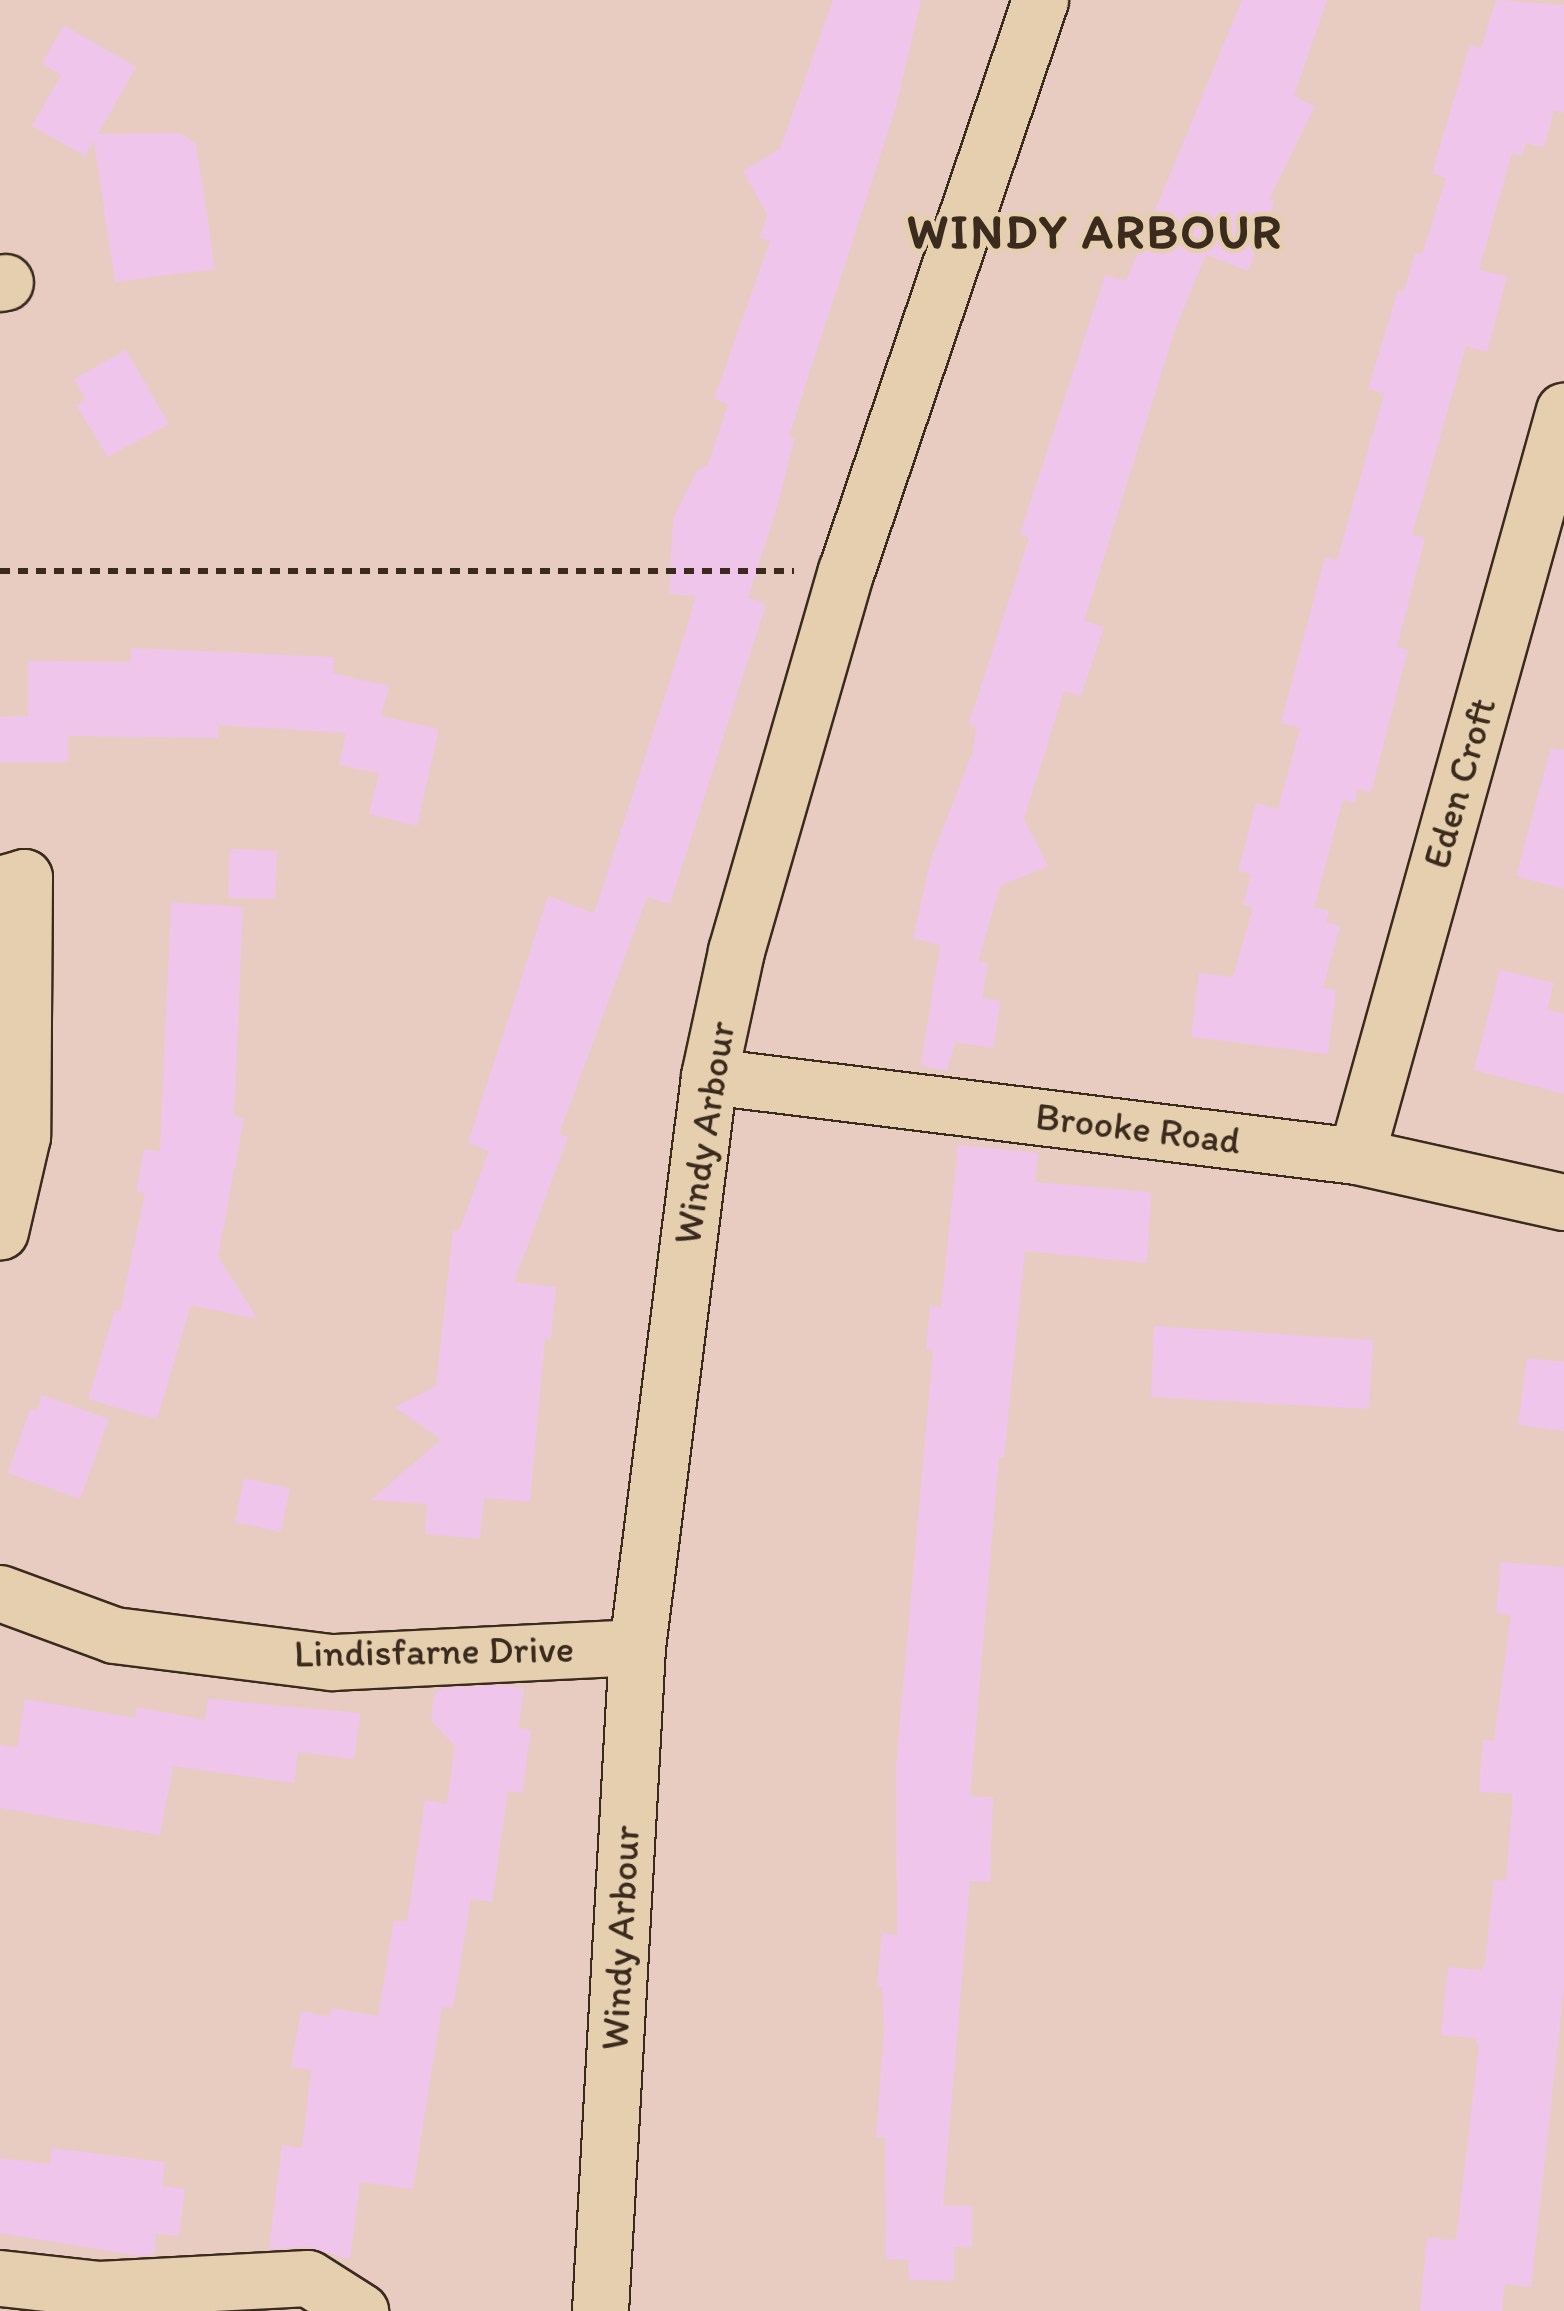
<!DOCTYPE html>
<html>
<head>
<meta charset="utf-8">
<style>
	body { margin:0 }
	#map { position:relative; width:1564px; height:2311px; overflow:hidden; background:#e8ccc1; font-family:Itim,sans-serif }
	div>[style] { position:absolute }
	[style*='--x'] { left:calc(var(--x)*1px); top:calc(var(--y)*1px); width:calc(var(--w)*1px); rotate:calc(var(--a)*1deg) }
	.building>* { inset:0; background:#efc5ec }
	.path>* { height:6px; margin-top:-3px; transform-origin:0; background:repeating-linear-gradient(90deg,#3b2a1e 0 10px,transparent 0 18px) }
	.roads { filter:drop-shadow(2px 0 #3b2a1e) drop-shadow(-2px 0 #3b2a1e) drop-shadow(0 2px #3b2a1e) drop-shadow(0 -2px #3b2a1e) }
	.minor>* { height:55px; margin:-27.5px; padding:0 27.5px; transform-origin:27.5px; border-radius:27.5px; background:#e5cfae }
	span { translate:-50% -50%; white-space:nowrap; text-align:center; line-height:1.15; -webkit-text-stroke:9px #e5cfae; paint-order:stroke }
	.street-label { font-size:38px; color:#3b2a1e }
	.district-label { font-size:48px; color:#3b2a1e; font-weight:700; letter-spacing:2.5px }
</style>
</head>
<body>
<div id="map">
	<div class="building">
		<div style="clip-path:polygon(833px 0,921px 0,896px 107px,789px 436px,795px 438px,777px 507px,748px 598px,766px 604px,670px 904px,647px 897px,559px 1134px,568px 1137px,514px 1282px,556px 1287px,551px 1339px,545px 1338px,530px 1502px,484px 1498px,480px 1539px,425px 1534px,427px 1504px,371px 1500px,441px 1440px,395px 1407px,436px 1386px,453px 1230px,459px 1231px,489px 1151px,468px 1143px,548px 896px,594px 913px,675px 665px,696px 596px,669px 594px,673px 518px,697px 470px,708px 465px,728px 404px,714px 399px,770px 241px,760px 238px,767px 214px,743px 171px,780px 149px)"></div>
		<div style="clip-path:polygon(1242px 0,1327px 0,1294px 96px,1315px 106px,1269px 199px,1275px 201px,1248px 271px,1206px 254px,1175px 330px,1084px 621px,1104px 627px,1081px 696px,1064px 691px,1024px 819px,1048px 866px,1000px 886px,978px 962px,988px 963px,982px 998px,1001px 1001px,993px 1048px,955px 1042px,947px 1071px,921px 1065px,940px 945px,913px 938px,931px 859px,973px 751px,976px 727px,969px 723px,1029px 538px,1020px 534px,1105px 275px,1126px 281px)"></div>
		<div style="clip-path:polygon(1496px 0,1564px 5px,1564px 113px,1554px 110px,1544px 147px,1526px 143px,1522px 156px,1512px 153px,1479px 270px,1507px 276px,1487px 352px,1466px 346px,1412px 535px,1425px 538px,1397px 647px,1408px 650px,1371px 792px,1358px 789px,1355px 803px,1343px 800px,1314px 907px,1329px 911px,1326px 922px,1340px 926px,1323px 988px,1336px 990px,1328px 1054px,1191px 1037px,1199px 973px,1233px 977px,1253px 907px,1243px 904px,1251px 874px,1238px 871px,1249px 830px,1256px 803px,1278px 809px,1300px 728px,1281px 723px,1325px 557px,1337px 560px,1384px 394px,1368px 389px,1398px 290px,1404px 292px,1415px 253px,1422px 254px,1446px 178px,1432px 173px,1470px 45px,1481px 48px)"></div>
		<div style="clip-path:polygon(64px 25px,136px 67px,98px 134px,180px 133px,196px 144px,215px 269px,115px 282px,94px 141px,85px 156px,32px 126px,61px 75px,42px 64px)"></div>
		<div style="clip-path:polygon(126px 350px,169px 424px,108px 457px,76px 405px,86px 400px,74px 379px)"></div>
		<div style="clip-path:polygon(131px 648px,334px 657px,333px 673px,389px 686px,381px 716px,439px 729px,417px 826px,369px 814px,379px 773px,339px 765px,346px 733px,218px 725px,218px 738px,68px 736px,68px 762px,0 762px,0 717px,28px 716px,28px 661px,131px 662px)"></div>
		<div style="clip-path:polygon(1551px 748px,1564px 750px,1564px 889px,1516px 876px)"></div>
		<div style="clip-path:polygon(230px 849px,277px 851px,275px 899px,228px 898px)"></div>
		<div style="clip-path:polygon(171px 902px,243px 907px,234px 1116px,244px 1118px,218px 1257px,258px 1319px,191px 1305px,157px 1419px,88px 1399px,115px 1310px,120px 1312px,145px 1193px,136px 1191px,144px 1149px,160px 1152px)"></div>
		<div style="clip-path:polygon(1500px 970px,1554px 983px,1547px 1009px,1564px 1014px,1564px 1094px,1474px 1070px)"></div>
		<div style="clip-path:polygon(958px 1145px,1038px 1153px,1035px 1182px,1151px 1192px,1147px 1263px,1025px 1251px,1004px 1457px,999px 1457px,970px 1796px,993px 1797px,990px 1882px,970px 1881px,943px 2206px,972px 2206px,972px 2247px,954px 2247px,954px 2281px,909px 2280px,908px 2260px,886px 2259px,885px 2137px,876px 2137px,884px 2031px,882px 1986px,877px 1986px,882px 1933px,897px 1935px,896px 1766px,933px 1350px,926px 1350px,930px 1306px,941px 1307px)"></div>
		<div style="clip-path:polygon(1154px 1326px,1373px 1340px,1369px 1409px,1151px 1397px)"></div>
		<div style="clip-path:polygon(1527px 1358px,1564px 1362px,1564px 1431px,1518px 1425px)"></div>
		<div style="clip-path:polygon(42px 1395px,109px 1419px,80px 1499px,8px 1473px,30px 1409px,37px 1411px)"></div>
		<div style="clip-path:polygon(244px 1478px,290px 1488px,281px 1532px,235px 1522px)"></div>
		<div style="clip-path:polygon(1501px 1562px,1564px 1567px,1564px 1986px,1531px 2287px,1505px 2284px,1502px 2311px,1420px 2311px,1427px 2237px,1456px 2240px,1479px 2046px,1475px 2038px,1441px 2035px,1448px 1967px,1481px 1970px,1485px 1964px,1494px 1880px,1506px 1881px,1513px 1794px,1479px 1792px,1483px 1740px,1494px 1741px,1511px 1615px,1496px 1613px)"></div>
		<div style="clip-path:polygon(500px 1685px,524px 1688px,518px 1728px,531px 1730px,522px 1793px,508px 1791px,492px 1902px,471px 1899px,453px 2008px,442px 2006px,413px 2189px,360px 2182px,350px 2259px,308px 2247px,269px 2249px,282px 2145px,302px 2148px,311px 2070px,291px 2067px,301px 2011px,330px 2017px,331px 2008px,378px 2016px,394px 1920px,407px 1922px,425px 1800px,447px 1804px,455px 1746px,431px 1720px,434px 1694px,443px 1688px)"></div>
		<div style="clip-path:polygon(25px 1699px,135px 1718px,137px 1707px,205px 1720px,208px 1699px,360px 1713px,354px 1759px,298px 1752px,294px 1783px,173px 1766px,160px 1835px,0 1808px,0 1745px,17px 1748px)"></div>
		<div style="clip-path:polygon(52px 2148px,165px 2162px,162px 2186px,185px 2189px,179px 2236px,156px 2233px,154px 2255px,140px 2256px,0 2233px,0 2158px,50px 2164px)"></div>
	</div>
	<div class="path">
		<div style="--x:0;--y:571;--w:794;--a:0"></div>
	</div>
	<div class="roads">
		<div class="minor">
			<div style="--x:0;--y:283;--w:5;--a:-11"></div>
			<div style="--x:0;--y:884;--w:25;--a:-16"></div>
			<div style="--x:24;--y:877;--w:259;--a:90.4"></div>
			<div style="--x:22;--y:1136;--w:98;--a:103"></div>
			<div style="--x:709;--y:1076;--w:652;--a:7.05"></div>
			<div style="--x:1356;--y:1156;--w:213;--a:12.5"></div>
			<div style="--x:1356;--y:1156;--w:774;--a:-74.42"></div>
			<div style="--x:0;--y:1593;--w:121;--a:20.2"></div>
			<div style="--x:114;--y:1635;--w:220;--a:7.1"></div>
			<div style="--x:332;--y:1662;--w:305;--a:-2.8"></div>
			<div style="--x:0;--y:2278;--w:100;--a:6.3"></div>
			<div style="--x:99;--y:2289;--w:209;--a:-3"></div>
			<div style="--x:308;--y:2278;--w:62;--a:32.4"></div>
			<div style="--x:600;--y:2311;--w:665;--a:-86.81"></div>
			<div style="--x:637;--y:1647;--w:576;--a:-82.81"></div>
			<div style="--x:709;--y:1076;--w:128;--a:-77.8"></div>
			<div style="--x:736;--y:951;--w:396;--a:-73.9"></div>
			<div style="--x:846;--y:571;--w:603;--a:-71.23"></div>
		</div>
	</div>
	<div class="street-label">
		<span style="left:1460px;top:783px;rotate:-74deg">Eden Croft</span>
		<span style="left:1138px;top:1129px;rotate:7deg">Brooke Road</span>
		<span style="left:705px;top:1133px;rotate:-81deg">Windy Arbour</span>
		<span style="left:434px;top:1652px;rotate:-1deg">Lindisfarne Drive</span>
		<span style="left:621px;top:1938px;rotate:-87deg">Windy Arbour</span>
	</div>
	<div class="district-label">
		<span style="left:1095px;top:232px">WINDY ARBOUR</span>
	</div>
</div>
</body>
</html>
